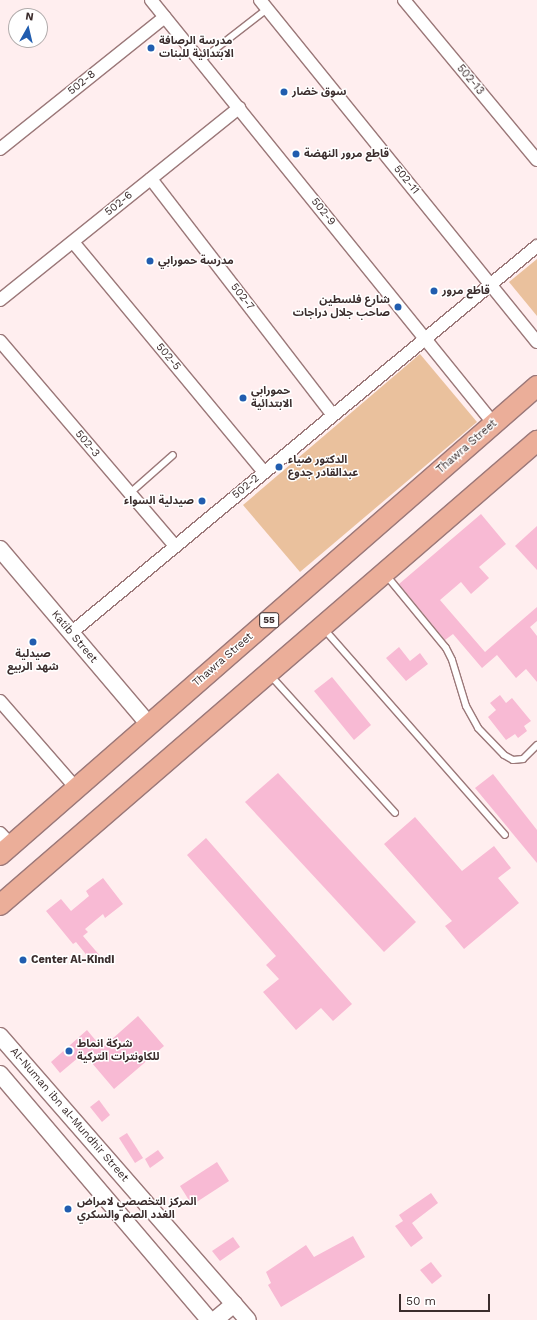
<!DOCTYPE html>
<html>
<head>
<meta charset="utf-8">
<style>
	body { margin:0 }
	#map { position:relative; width:537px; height:1320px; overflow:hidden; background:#ffeeef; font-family:"Work Sans","Noto Sans Arabic",sans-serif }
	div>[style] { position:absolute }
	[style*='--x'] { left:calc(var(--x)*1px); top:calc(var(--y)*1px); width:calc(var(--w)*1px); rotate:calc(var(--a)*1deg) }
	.green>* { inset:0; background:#eac19d }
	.building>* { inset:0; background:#f8bad4 }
	.roads { filter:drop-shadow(1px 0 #9b7879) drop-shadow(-1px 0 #9b7879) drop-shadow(0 1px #9b7879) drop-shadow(0 -1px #9b7879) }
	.service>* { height:6px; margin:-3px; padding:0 3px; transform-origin:3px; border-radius:3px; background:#fff }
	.minor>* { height:12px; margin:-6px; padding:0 6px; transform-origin:6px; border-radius:6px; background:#fff }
	.tertiary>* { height:16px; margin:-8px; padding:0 8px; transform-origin:8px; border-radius:8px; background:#fff }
	.primary>* { height:20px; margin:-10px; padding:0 10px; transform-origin:10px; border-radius:10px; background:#ebae99 }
	.dots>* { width:11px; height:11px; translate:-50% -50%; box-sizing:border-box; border:2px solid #fff; border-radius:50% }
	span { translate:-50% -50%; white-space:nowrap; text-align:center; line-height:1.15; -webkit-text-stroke:3px #fff; paint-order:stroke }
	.shield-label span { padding:1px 3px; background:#fff; border:1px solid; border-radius:3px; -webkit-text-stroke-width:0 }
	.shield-label { font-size:10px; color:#3b2d2d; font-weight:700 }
	.poi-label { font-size:11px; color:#3b2d2d; font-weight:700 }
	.left { translate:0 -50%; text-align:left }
	.right { translate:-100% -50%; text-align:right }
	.street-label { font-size:11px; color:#3b2d2d }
	.north { position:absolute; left:8px; top:8px; width:40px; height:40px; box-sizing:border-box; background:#fff; border:1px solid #b1abab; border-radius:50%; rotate:8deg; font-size:11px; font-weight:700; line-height:16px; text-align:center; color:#3b2d2d }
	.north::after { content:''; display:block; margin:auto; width:14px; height:18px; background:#215daf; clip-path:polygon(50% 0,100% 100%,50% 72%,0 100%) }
	.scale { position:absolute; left:399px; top:1294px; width:91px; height:18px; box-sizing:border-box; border:2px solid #3b2d2d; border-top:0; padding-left:5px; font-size:12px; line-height:14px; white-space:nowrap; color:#3b2d2d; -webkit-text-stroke:3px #fff; paint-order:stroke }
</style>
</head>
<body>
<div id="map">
	<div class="green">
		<div style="clip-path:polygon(537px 259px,537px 316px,509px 282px)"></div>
		<div style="clip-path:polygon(420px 354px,477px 422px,300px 572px,243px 505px)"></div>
	</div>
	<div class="building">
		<div style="clip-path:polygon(481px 514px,506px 544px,479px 567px,489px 578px,471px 594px,461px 582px,440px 600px,485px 652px,537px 607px,537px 621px,530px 627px,537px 636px,537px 682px,526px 669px,516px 678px,497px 655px,482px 668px,453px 634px,445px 640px,399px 584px)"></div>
		<div style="clip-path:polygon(537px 526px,537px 570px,515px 546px)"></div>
		<div style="clip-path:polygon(399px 647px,410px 661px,420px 653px,428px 664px,406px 681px,386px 658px)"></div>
		<div style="clip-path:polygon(332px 677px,371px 725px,354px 740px,314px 691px)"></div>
		<div style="clip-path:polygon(500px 695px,506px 703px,512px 698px,531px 721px,524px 726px,527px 731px,518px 738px,515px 734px,506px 740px,488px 717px,496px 710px,490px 703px)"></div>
		<div style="clip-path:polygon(278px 773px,416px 922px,384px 952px,245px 802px)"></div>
		<div style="clip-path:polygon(493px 774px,537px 830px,537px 863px,475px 788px)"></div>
		<div style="clip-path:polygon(415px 817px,462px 871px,494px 846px,511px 868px,498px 878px,519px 903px,464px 949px,445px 926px,452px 921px,384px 844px)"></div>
		<div style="clip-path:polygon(206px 838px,352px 1004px,333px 1021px,321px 1008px,296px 1030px,263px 992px,279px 979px,266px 965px,276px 956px,187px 855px)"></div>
		<div style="clip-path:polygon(103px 878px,123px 904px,105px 918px,103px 914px,85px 929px,88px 932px,83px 936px,101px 957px,93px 963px,76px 942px,73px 944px,46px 911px,61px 899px,71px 911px,89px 896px,86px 891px)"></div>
		<div style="clip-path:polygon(138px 1016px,164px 1046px,114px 1089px,86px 1056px,82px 1060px,79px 1057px,60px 1073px,51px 1062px,87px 1030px,102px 1048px)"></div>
		<div style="clip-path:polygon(99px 1100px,110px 1115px,102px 1122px,90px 1107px)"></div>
		<div style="clip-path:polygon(127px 1133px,143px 1158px,135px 1163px,119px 1138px)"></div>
		<div style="clip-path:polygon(158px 1150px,164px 1158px,150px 1168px,145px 1159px)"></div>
		<div style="clip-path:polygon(217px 1162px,229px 1181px,192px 1205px,180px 1186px)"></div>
		<div style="clip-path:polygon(431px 1193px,438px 1203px,412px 1223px,423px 1238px,411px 1247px,395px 1226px,403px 1221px,399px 1215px)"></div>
		<div style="clip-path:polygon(353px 1236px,365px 1257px,281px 1307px,268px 1285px,271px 1283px,266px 1272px,306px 1245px,314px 1257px)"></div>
		<div style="clip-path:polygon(233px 1237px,240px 1247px,220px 1261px,212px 1251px)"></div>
		<div style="clip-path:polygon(431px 1262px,442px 1276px,432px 1284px,420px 1270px)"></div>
	</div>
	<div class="roads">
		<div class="service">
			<div style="--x:200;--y:61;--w:85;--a:-37.8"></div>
			<div style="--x:130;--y:493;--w:57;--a:-41.5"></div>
			<div style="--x:386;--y:575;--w:94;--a:50.6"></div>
			<div style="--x:446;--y:648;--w:13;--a:63"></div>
			<div style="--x:452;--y:660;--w:48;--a:73.1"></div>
			<div style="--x:466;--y:706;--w:25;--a:61"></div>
			<div style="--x:478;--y:728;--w:37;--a:46"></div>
			<div style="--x:504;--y:755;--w:10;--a:29"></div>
			<div style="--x:513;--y:760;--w:10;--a:-6"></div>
			<div style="--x:523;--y:759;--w:20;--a:-45"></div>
			<div style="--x:324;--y:629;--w:274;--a:48.7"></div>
			<div style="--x:270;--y:675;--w:186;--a:47.8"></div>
		</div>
		<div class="minor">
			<div style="--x:151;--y:0;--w:545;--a:51.03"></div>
			<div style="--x:260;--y:0;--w:440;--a:51"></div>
			<div style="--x:404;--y:0;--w:208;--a:50.3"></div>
			<div style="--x:0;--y:149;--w:211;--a:-38.7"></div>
			<div style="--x:151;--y:179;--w:298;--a:52.4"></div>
			<div style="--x:73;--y:242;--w:299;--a:50.3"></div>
			<div style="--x:0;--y:300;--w:307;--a:-38.8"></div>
			<div style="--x:0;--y:341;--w:270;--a:49.5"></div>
			<div style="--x:71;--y:633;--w:606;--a:-39.71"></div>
			<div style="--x:0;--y:701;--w:116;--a:48.9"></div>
			<div style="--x:0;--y:833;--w:16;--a:47"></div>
		</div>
		<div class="tertiary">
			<div style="--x:0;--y:549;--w:231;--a:49.7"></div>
			<div style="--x:0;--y:1036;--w:377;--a:48.9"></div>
			<div style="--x:0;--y:1074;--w:323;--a:49.6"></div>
			<div style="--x:215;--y:1320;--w:25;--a:-40"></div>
		</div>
		<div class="primary">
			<div style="--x:0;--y:855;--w:713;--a:-41.13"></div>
			<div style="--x:0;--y:905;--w:710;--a:-40.83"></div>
		</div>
	</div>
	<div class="dots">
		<div style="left:151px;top:48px;background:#215daf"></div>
		<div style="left:284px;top:92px;background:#215daf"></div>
		<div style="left:296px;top:154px;background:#215daf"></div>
		<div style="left:150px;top:261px;background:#215daf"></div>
		<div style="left:434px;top:291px;background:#215daf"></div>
		<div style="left:398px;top:307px;background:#215daf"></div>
		<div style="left:243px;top:398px;background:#215daf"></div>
		<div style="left:279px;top:467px;background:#215daf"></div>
		<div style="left:202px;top:501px;background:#215daf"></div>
		<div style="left:33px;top:642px;background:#215daf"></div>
		<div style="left:23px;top:960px;background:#215daf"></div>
		<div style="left:69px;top:1051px;background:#215daf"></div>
		<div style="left:68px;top:1209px;background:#215daf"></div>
	</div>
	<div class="shield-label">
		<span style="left:269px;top:620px">55</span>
	</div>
	<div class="poi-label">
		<span class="left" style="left:159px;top:48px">مدرسة الرصافة<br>الابتدائية للبنات</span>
		<span class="left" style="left:292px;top:92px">سوق خضار</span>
		<span class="left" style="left:304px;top:154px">قاطع مرور النهضة</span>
		<span class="left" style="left:158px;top:261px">مدرسة حمورابي</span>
		<span class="left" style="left:442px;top:291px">قاطع مرور</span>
		<span class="right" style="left:390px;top:307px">شارع فلسطين<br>صاحب جلال دراجات</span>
		<span class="left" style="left:251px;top:398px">حمورابي<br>الابتدائية</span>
		<span class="left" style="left:288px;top:467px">الدكتور ضياء<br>عبدالقادر جدوع</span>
		<span class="right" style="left:194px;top:501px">صيدلية السواء</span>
		<span style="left:33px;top:661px">صيدلية<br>شهد الربيع</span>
		<span class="left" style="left:31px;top:960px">Center Al-Kindi</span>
		<span class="left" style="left:77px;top:1051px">شركة انماط<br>للكاونترات التركية</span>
		<span class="left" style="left:77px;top:1209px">المركز التخصصي لامراض<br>الغدد الصم والسكري</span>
	</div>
	<div class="street-label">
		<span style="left:470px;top:80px;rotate:50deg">502-13</span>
		<span style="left:82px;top:83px;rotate:-39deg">502-8</span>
		<span style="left:406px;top:180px;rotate:51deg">502-11</span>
		<span style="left:119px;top:204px;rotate:-39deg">502-6</span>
		<span style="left:323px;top:212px;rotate:51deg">502-9</span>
		<span style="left:242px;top:297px;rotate:52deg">502-7</span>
		<span style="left:168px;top:357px;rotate:50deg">502-5</span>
		<span style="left:87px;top:444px;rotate:50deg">502-3</span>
		<span style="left:467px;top:447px;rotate:-41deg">Thawra Street</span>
		<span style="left:246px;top:487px;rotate:-40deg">502-2</span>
		<span style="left:74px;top:637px;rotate:50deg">Katib Street</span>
		<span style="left:223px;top:660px;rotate:-41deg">Thawra Street</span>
		<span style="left:69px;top:1115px;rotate:49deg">Al-Numan ibn al-Mundhir Street</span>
	</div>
	<div class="north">N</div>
	<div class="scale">50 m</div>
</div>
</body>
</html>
